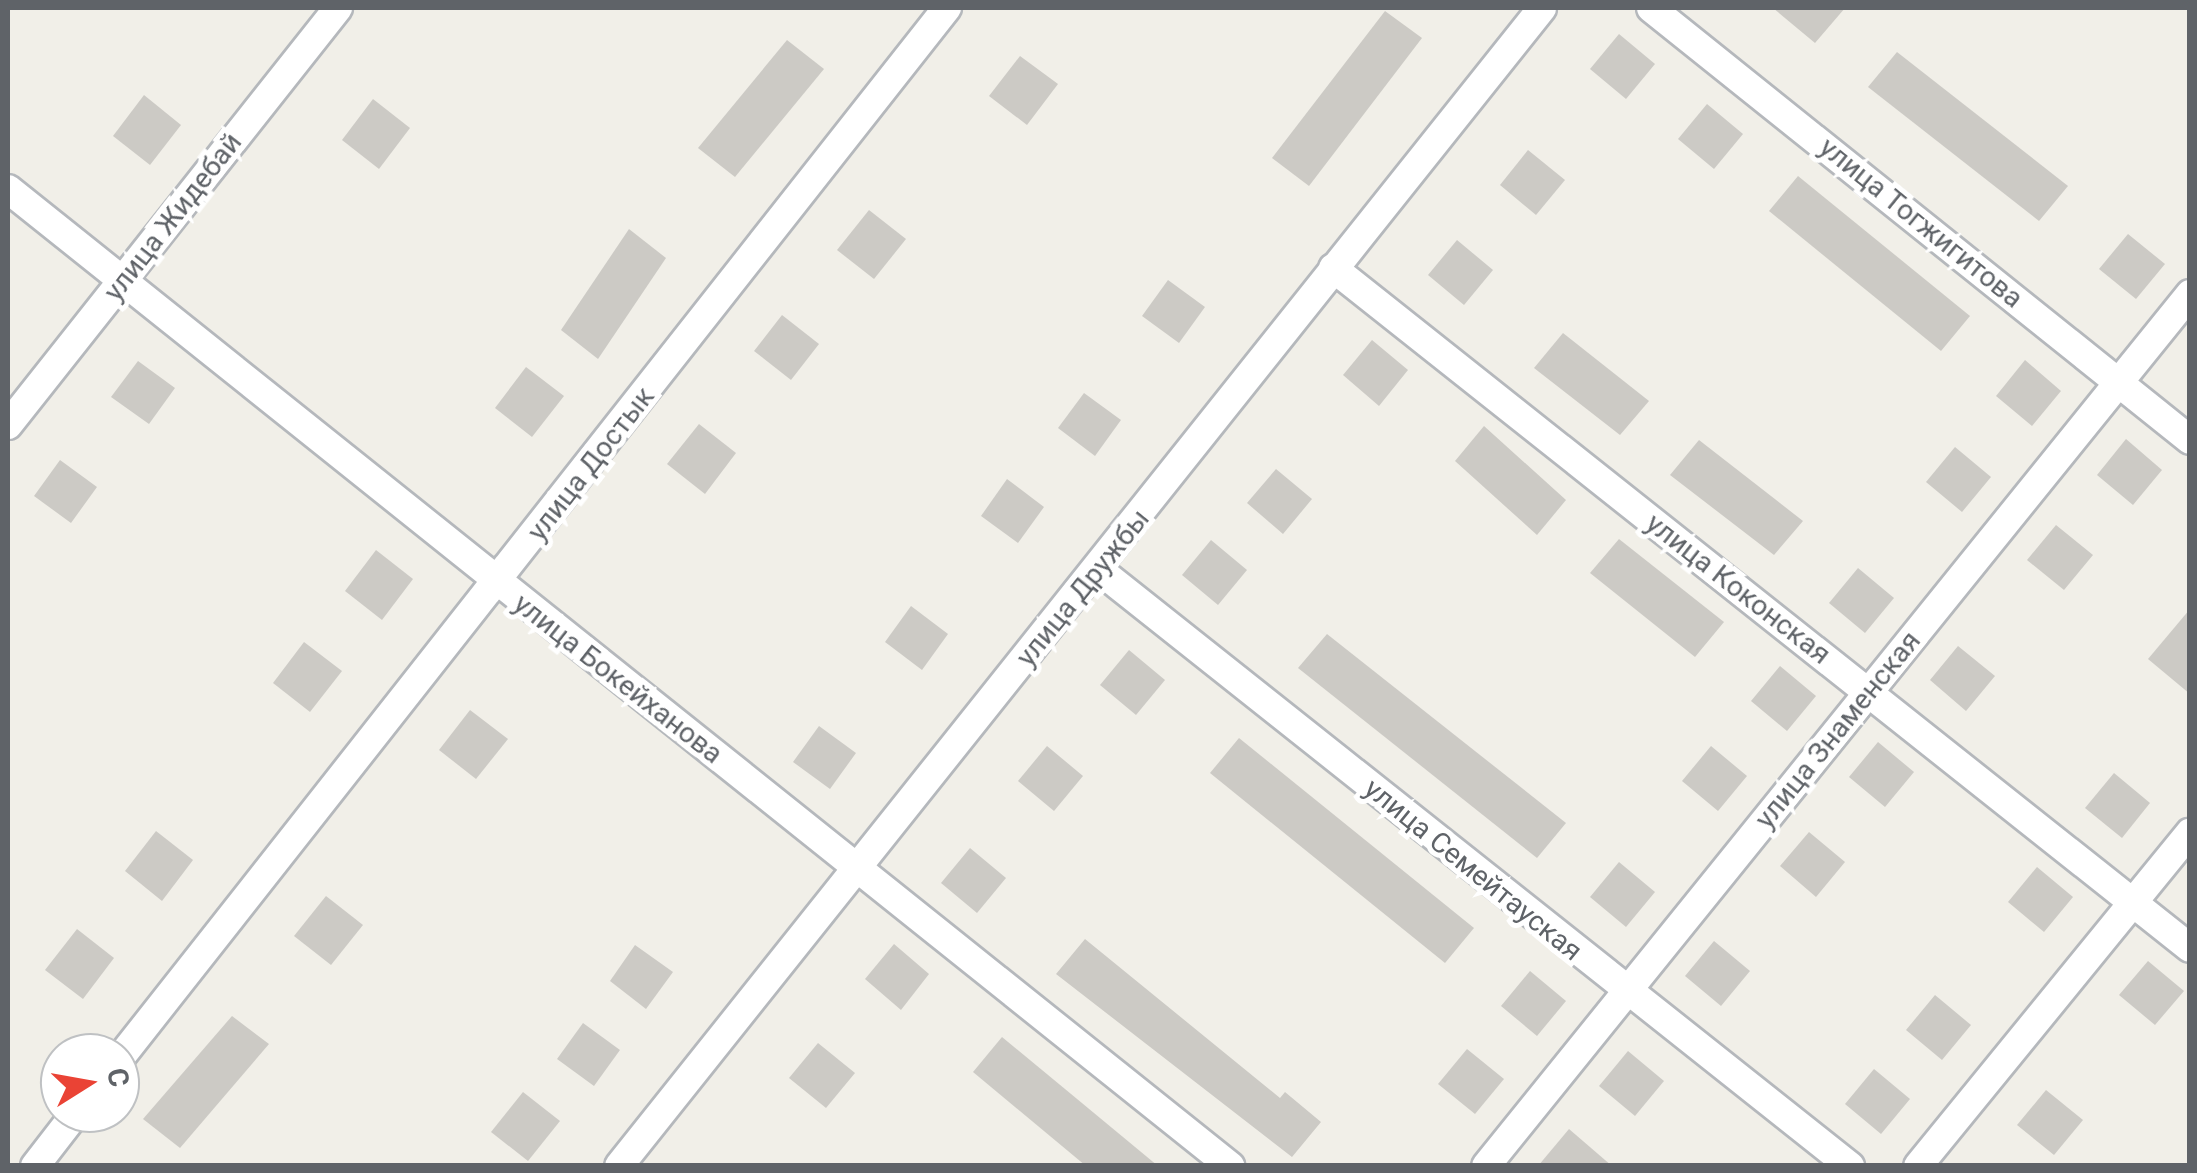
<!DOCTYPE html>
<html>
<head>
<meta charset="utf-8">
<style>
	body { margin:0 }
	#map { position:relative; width:2197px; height:1173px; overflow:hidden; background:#f1efe8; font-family:Roboto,sans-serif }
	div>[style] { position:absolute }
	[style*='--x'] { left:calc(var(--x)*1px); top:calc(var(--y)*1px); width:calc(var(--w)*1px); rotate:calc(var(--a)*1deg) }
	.building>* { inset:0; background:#cccac5 }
	.roads { filter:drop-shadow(2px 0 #b5b8bc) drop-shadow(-2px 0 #b5b8bc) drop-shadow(0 2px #b5b8bc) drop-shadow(0 -2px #b5b8bc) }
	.minor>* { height:28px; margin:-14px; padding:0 14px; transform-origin:14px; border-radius:14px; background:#fff }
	span { translate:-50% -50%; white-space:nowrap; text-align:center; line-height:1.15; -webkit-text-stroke:10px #fff; paint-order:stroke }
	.street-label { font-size:28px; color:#5f6368 }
	.frame { position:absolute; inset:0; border:10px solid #5f6368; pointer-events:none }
	.north { position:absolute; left:40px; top:1033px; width:100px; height:100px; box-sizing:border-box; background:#fff; border:2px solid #bfc1c3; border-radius:50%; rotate:79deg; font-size:28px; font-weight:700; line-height:40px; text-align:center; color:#5f6368 }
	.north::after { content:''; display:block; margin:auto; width:35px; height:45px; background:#ea4335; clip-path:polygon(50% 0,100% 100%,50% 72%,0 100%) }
</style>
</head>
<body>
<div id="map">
	<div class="building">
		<div style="clip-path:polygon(1773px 8px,1845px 8px,1815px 43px)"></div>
		<div style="clip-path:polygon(1385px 11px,1422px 38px,1309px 186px,1272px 158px)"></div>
		<div style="clip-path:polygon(1619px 34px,1655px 64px,1626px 99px,1590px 69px)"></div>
		<div style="clip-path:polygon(787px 40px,824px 69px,735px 177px,698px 148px)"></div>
		<div style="clip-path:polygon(1897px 52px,2068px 186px,2039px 221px,1868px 87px)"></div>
		<div style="clip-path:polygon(1020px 56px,1058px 84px,1027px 125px,989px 96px)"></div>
		<div style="clip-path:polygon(144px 95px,181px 125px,150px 165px,113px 136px)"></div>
		<div style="clip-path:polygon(373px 99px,410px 128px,379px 169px,342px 140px)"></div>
		<div style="clip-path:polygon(1707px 104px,1743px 134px,1714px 169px,1678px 139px)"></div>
		<div style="clip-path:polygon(1528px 150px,1565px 180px,1536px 215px,1500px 185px)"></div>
		<div style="clip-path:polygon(1798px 176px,1970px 316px,1941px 351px,1769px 211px)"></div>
		<div style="clip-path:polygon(869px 210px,906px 239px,874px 279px,837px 250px)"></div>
		<div style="clip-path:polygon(629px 229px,666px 258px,598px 359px,561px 330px)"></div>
		<div style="clip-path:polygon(2128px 234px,2165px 264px,2136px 299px,2099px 269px)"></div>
		<div style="clip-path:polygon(1457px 240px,1493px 270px,1464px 305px,1428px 275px)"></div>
		<div style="clip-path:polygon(1168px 280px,1205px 307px,1179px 343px,1142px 316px)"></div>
		<div style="clip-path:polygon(782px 315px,819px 344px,791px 380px,754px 351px)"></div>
		<div style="clip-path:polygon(1563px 333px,1649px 401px,1620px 435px,1534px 368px)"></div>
		<div style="clip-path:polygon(1372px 340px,1408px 370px,1379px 406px,1343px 375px)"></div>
		<div style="clip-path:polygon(2025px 360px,2061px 391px,2032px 426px,1996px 396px)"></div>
		<div style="clip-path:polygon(138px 361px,175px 388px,149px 424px,111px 397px)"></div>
		<div style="clip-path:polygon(526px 367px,564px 396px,532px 437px,495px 408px)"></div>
		<div style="clip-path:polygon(1084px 393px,1121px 420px,1095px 456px,1058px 428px)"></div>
		<div style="clip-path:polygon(699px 424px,736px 453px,705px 494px,667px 464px)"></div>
		<div style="clip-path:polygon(1484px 426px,1566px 500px,1537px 535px,1455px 461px)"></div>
		<div style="clip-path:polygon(2126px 439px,2162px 470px,2133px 505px,2097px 475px)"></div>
		<div style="clip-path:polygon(1699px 440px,1803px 521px,1774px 555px,1670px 475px)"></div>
		<div style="clip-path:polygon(1955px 447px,1991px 477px,1962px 512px,1926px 482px)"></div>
		<div style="clip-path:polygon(60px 460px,97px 487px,71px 523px,34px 496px)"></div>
		<div style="clip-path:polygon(1276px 469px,1312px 499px,1283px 534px,1247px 503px)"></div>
		<div style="clip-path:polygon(1007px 479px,1044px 507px,1018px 543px,981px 516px)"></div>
		<div style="clip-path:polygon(2056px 525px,2093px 555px,2064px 590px,2027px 560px)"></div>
		<div style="clip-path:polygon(1619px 539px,1724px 622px,1695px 657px,1590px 573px)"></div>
		<div style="clip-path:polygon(1211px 540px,1247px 570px,1218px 605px,1182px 575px)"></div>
		<div style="clip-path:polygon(376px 550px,413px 579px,382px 620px,345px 591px)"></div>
		<div style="clip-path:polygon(1858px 568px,1894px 598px,1865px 633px,1829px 603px)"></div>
		<div style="clip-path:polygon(911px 606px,948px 634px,922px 670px,885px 642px)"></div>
		<div style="clip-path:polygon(2190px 609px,2190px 694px,2148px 659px)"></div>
		<div style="clip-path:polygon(1327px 634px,1566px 823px,1537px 858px,1298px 668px)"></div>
		<div style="clip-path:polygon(304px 642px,342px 671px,310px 712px,273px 683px)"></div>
		<div style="clip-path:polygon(1958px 646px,1995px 676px,1966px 711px,1930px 680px)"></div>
		<div style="clip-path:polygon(1129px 650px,1165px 680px,1136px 715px,1100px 685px)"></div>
		<div style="clip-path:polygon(1780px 666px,1816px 696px,1787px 731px,1751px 701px)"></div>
		<div style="clip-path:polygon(470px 710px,508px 739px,476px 779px,439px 750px)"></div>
		<div style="clip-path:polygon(819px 726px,856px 753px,830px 789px,793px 762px)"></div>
		<div style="clip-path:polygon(1239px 738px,1474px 928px,1445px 963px,1210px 773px)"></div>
		<div style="clip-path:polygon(1878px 742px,1914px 772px,1885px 807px,1849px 777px)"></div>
		<div style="clip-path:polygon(1047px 746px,1083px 776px,1054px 811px,1018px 781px)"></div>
		<div style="clip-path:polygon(1711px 746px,1747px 776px,1718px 811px,1682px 781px)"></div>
		<div style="clip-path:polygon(2114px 773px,2150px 803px,2122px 838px,2085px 808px)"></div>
		<div style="clip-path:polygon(156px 831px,193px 860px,162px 901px,125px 871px)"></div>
		<div style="clip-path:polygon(1809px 832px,1845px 862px,1816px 897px,1780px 866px)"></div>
		<div style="clip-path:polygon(970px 848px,1006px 878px,977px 913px,941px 883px)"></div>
		<div style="clip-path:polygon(1619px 862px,1655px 892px,1626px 927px,1590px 897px)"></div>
		<div style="clip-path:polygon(2037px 867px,2073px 897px,2044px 932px,2008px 902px)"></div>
		<div style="clip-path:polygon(326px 896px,363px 925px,331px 965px,294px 936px)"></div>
		<div style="clip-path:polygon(77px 929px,114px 958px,83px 999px,45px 970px)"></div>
		<div style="clip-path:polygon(1085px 939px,1280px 1098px,1285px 1092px,1321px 1122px,1292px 1157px,1056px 974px)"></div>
		<div style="clip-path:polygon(1714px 941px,1750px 971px,1721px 1006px,1685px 976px)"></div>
		<div style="clip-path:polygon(894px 944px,929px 974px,901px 1010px,865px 979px)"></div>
		<div style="clip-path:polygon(635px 945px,673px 972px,646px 1009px,610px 981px)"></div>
		<div style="clip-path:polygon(2148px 961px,2184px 991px,2155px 1025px,2119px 995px)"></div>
		<div style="clip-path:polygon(1530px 971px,1566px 1001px,1537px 1036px,1501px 1006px)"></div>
		<div style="clip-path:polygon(1935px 995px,1971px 1025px,1942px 1060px,1906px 1030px)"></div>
		<div style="clip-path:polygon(232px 1016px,269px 1044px,180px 1148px,143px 1119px)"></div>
		<div style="clip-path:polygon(583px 1023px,620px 1050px,594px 1086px,557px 1059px)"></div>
		<div style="clip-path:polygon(1002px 1037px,1065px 1089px,1158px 1166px,1086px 1166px,1009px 1102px,973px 1072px)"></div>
		<div style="clip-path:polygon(818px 1043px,855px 1073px,826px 1108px,789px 1078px)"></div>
		<div style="clip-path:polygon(1467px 1049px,1504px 1079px,1475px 1114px,1438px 1084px)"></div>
		<div style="clip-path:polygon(1628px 1051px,1664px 1081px,1635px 1116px,1599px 1086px)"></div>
		<div style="clip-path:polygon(1874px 1069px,1910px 1099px,1881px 1134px,1845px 1104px)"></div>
		<div style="clip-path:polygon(2046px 1090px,2083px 1120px,2054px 1155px,2017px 1125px)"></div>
		<div style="clip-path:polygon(523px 1092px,560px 1121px,528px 1161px,491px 1132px)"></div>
		<div style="clip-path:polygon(1569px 1129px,1612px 1166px,1538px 1166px)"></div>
	</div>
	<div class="roads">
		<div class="minor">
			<div style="--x:1651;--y:8;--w:691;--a:38.71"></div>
			<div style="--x:8;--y:189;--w:1565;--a:38.64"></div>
			<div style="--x:1333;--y:268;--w:1094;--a:38.43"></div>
			<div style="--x:8;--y:425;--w:532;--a:-51.64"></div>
			<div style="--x:1099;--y:570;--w:959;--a:38.44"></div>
			<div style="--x:120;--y:1058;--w:1337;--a:-51.78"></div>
			<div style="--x:35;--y:1166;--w:67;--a:-52.3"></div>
			<div style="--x:619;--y:1166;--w:1481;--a:-51.44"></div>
			<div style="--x:1486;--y:1166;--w:1121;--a:-51.08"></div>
			<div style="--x:1918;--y:1166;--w:430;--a:-50.8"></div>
		</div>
	</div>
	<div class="street-label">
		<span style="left:173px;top:217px;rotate:-52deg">улица Жидебай</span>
		<span style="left:1921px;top:223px;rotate:39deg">улица Тогжигитова</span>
		<span style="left:591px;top:464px;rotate:-52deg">улица Достык</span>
		<span style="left:1083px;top:588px;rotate:-51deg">улица Дружбы</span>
		<span style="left:1738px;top:589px;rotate:38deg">улица Коконская</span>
		<span style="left:618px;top:679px;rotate:38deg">улица Бокейханова</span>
		<span style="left:1838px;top:730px;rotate:-51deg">улица Знаменская</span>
		<span style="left:1473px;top:870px;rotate:39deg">улица Семейтауская</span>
	</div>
	<div class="frame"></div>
	<div class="north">С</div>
</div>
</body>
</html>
